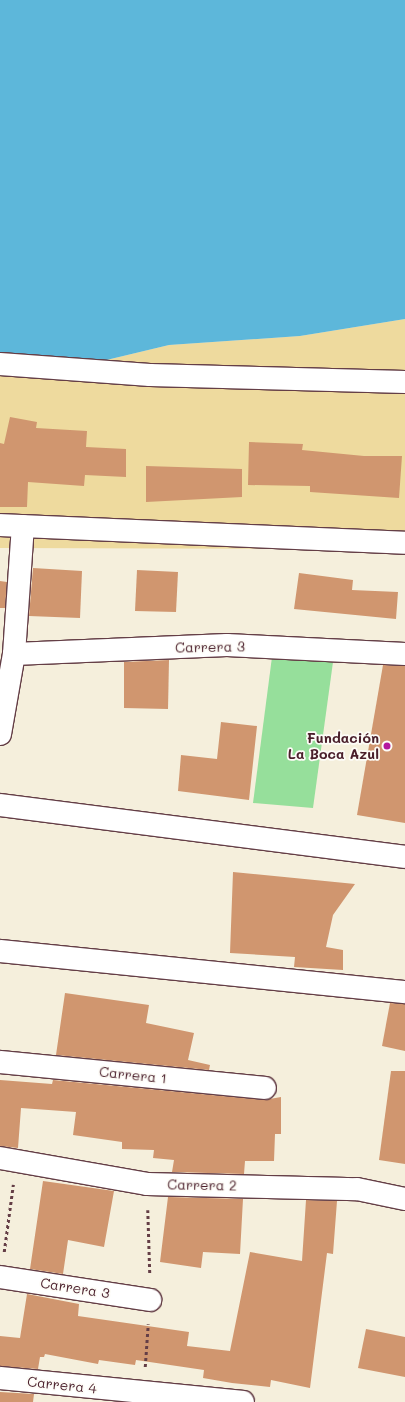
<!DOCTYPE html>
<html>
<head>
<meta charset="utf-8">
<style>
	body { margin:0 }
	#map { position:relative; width:405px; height:1402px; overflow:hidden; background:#f5efdc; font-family:Mali,sans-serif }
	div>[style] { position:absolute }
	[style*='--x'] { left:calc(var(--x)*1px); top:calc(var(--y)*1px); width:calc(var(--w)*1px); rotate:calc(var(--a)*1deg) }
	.green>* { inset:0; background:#96df9b }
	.sand>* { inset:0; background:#eeda9e }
	.water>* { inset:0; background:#5db7da }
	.building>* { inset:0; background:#d0966f }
	.path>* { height:2.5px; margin-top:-1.25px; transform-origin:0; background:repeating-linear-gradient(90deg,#643e46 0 3px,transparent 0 6px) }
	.roads { filter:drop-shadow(1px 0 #643e46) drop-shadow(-1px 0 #643e46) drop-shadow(0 1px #643e46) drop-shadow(0 -1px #643e46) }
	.minor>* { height:22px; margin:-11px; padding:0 11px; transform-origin:11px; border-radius:11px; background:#fff }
	.dots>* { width:11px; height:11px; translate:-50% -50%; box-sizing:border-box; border:2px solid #fdfcf7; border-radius:50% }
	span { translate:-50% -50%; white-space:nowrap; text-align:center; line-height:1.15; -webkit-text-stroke:3.5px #fdfcf7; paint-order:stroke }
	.street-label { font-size:14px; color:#4a1f2b }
	.poi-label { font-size:14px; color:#4a1f2b; font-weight:700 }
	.right { translate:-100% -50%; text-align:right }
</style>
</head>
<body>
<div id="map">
	<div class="green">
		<div style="clip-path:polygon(272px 657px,333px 662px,313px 808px,253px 803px)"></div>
	</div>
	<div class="sand">
		<div style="clip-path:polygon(405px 319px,405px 553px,362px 549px,0 548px,0 368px,44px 375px,169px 345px,300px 336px)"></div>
	</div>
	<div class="water">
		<div style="clip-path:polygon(0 0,405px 0,405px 319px,300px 336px,169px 345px,44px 375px,0 368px)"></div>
	</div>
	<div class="building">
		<div style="clip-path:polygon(10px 417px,37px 422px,36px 428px,87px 431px,86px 447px,126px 449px,126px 477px,85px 475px,84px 486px,28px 482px,27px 507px,0 507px,0 443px,4px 444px)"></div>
		<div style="clip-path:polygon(249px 442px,303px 444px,302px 450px,364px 456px,402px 456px,399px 498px,310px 492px,310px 486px,248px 485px)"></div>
		<div style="clip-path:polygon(146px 466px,242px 469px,242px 497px,146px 502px)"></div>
		<div style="clip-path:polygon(33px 568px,82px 571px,80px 618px,29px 616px)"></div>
		<div style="clip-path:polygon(137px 570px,178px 572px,176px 612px,135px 611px)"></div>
		<div style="clip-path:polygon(299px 573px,353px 580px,352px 590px,398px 592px,396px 619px,294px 609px)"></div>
		<div style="clip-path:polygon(0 581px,7px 582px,5px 608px,0 608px)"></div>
		<div style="clip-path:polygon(169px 660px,168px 709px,124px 708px,124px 662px)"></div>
		<div style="clip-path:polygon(383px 665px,405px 666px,405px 823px,357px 815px)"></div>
		<div style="clip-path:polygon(221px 722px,257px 726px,249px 800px,178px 791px,181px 755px,217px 759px)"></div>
		<div style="clip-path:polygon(233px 872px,355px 884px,333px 915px,326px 947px,343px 950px,343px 970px,294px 967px,295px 957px,230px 953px)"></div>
		<div style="clip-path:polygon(65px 993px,149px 1005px,146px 1023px,194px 1033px,188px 1060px,210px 1065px,209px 1070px,56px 1055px)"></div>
		<div style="clip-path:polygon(390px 1003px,405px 1004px,405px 1051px,382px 1046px)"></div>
		<div style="clip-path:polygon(391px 1071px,405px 1071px,405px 1164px,379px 1160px)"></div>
		<div style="clip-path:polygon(0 1080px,52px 1084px,53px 1080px,264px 1100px,281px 1097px,281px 1134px,275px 1134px,274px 1161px,245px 1161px,244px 1174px,172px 1172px,174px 1160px,153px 1158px,154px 1150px,122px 1149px,122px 1142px,73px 1135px,76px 1112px,21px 1108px,18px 1148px,0 1146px)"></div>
		<div style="clip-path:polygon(43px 1181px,114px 1191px,104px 1247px,68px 1240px,63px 1274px,30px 1269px)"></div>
		<div style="clip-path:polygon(168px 1197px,243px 1199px,240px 1254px,203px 1252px,201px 1268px,160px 1262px)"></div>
		<div style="clip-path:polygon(306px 1200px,337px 1201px,333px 1254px,327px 1253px,310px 1388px,271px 1380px,270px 1387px,232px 1383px,203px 1378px,204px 1370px,136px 1360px,135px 1365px,99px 1360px,98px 1364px,45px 1354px,44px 1357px,40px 1357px,38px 1369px,0 1366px,0 1336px,20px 1338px,27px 1294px,79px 1304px,78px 1316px,189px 1332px,187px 1346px,230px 1351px,250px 1252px,302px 1261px)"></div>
		<div style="clip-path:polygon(366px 1329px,405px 1337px,405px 1377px,358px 1368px)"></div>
		<div style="clip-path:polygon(0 1392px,34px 1394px,33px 1402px,0 1402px)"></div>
	</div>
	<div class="path">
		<div style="--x:148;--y:1210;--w:65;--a:88.2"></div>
		<div style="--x:4;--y:1252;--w:68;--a:-82.3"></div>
		<div style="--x:145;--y:1367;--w:43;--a:-86"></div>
	</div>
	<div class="roads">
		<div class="minor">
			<div style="--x:0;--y:364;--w:150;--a:4.2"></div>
			<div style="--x:150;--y:375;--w:255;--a:1.6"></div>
			<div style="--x:0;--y:525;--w:405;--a:2.5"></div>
			<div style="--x:14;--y:654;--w:213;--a:-2.4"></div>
			<div style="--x:227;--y:645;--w:178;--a:2.9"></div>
			<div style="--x:0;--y:734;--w:81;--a:-80.1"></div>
			<div style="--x:14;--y:654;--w:128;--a:-86"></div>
			<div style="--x:0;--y:805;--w:408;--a:7.3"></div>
			<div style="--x:0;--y:951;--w:407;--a:5.8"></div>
			<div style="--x:0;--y:1062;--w:266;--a:5.6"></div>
			<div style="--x:0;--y:1158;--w:149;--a:10"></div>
			<div style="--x:147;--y:1184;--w:210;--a:1.4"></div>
			<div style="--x:357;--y:1189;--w:49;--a:11.8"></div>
			<div style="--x:0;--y:1277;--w:152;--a:8.7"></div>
			<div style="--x:0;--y:1378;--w:244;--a:5.6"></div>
		</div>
	</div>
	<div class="dots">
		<div style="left:387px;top:746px;background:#b5179e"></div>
	</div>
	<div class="street-label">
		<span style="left:210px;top:647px;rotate:-1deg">Carrera 3</span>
		<span style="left:133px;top:1075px;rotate:6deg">Carrera 1</span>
		<span style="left:202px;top:1185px;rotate:1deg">Carrera 2</span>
		<span style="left:75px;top:1288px;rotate:9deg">Carrera 3</span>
		<span style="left:62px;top:1385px;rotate:6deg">Carrera 4</span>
	</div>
	<div class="poi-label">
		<span class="right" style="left:379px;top:746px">Fundación<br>La Boca Azul</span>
	</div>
</div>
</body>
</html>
